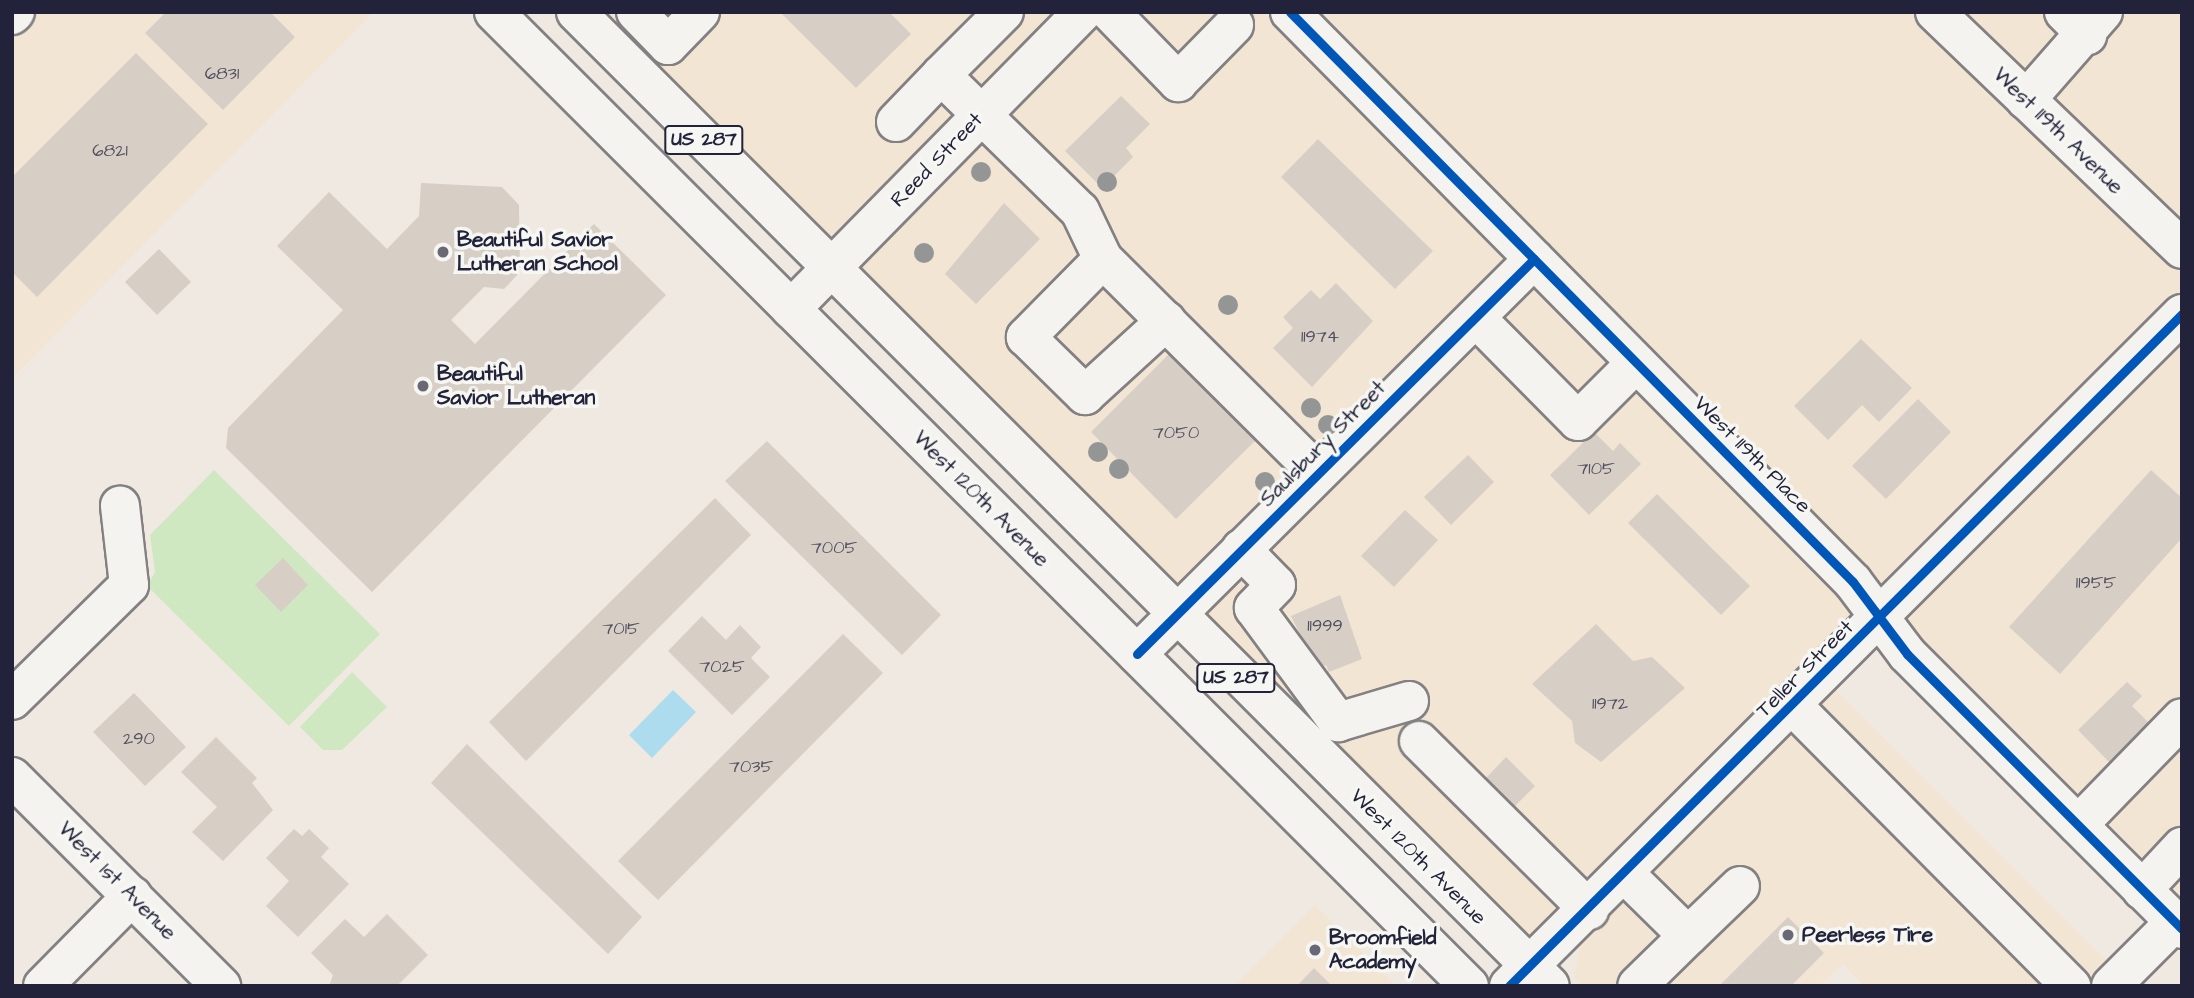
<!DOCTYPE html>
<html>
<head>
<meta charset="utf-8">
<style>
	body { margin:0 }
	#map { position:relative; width:2194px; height:998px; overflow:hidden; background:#efe9e1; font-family:"Architects Daughter",sans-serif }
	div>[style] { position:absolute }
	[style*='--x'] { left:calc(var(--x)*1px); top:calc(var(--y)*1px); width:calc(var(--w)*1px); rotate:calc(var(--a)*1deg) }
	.built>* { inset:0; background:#f2e5d4 }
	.green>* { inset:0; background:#d0e8c1 }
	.water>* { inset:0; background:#acdced }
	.building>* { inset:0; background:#d7cfc5 }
	.roads { filter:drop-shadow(2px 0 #838081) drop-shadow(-2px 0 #838081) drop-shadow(0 2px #838081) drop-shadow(0 -2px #838081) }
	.minor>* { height:38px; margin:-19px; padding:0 19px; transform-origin:19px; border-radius:19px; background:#f4f3f0 }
	.major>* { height:38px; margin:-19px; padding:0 19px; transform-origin:19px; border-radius:19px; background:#f4f3f0 }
	.cycleway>* { height:9px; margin:-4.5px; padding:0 4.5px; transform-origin:4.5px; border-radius:4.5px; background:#0057b8 }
	.trees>* { width:20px; height:20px; margin:-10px; border-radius:50%; background:#939695 }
	.dots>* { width:19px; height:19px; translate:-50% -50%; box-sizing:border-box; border:4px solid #f6f6f2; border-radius:50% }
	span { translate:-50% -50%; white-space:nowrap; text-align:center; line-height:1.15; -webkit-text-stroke:7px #f6f6f2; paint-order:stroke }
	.number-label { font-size:18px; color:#525060 }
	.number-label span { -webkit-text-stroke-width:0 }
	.shield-label span { padding:2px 5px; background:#f6f6f2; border:2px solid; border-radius:5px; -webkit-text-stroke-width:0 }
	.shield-label { font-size:19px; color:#22223b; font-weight:700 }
	.street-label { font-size:21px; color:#22223b }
	.poi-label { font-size:21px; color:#22223b; font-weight:700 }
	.left { translate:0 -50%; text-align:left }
	.frame { position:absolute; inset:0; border:14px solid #22223b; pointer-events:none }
</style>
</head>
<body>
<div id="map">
	<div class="built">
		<div style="clip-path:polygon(12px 12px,374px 12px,12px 378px)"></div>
		<div style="clip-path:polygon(575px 12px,2182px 12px,2182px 928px,1879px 620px,1529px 967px)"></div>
		<div style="clip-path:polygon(1830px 684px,2132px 986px,1864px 986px,1843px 964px,1820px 986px,1582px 986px,1574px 978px,1582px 938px)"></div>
		<div style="clip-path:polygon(1315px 905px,1396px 986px,1234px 986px)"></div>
	</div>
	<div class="green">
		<div style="clip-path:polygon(214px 470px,380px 634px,289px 726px,147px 586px,155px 572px,150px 535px)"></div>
		<div style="clip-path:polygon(352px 672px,387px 707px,342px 750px,323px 750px,300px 727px)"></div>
	</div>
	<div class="water">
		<div style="clip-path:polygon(673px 690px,696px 712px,652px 758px,629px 735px)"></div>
	</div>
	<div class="building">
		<div style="clip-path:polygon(166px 12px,270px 12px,295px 37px,223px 110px,145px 33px)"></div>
		<div style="clip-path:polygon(780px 12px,889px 12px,911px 34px,856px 88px)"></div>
		<div style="clip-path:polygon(136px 53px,208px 124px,37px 297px,12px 272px,12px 177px)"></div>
		<div style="clip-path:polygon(1121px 96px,1150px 124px,1126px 148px,1133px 157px,1102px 188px,1065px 151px)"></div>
		<div style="clip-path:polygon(1318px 139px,1433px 251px,1395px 289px,1281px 177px)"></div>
		<div style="clip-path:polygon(421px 183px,502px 187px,519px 205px,520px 272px,504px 289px,484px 287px,451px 320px,475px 344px,594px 224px,666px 295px,372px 592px,226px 448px,228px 428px,343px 310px,277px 246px,329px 192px,387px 249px,419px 216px)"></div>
		<div style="clip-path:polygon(1004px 203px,1040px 239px,976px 304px,945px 274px)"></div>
		<div style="clip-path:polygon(159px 249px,191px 282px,157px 315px,125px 282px)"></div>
		<div style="clip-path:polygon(1336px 283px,1373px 321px,1312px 387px,1273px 348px,1293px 328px,1283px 317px,1311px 290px,1320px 299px)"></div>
		<div style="clip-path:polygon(1861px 339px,1912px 388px,1879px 422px,1862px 405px,1828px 440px,1794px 406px)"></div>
		<div style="clip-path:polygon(1175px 348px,1261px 435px,1176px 519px,1091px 432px)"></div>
		<div style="clip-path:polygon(1918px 399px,1951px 432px,1886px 499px,1852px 466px)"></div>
		<div style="clip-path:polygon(1594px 432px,1613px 451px,1620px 443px,1641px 464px,1589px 515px,1550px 475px)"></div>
		<div style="clip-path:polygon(767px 441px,941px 615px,902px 655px,725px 481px)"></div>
		<div style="clip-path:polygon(1468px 455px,1494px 482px,1451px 525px,1424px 497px)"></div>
		<div style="clip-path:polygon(2151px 470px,2182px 498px,2182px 538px,2060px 674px,2009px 627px)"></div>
		<div style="clip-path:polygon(1657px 494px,1750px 586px,1721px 615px,1628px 523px)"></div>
		<div style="clip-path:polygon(715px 498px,751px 535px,526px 761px,489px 722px)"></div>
		<div style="clip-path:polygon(1405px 510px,1438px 540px,1394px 587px,1361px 556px)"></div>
		<div style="clip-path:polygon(283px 558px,308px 585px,281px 612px,255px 585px)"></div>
		<div style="clip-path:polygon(1340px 595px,1362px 659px,1329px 672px,1326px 665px,1317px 669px,1291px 616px)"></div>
		<div style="clip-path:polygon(702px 616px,726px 640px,740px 625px,761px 647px,751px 658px,770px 677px,732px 715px,668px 651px)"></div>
		<div style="clip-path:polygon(1596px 624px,1633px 661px,1652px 657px,1685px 688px,1601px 762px,1575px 743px,1572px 721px,1532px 684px)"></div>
		<div style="clip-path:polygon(843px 634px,883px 673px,658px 900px,618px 861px)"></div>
		<div style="clip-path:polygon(2127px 682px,2142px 696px,2132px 706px,2150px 724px,2110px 763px,2078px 730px)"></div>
		<div style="clip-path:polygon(134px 693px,186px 747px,145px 786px,93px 732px)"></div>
		<div style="clip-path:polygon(216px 737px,257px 778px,252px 783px,273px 810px,223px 861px,192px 832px,217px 807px,181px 772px)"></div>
		<div style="clip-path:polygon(467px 744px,642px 917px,608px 954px,431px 783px)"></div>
		<div style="clip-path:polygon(1506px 757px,1535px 786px,1515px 806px,1486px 778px)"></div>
		<div style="clip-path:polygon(294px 829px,302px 836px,309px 829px,329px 848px,321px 857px,349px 884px,298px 937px,266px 906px,289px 881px,266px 858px)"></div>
		<div style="clip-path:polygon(387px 914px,428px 955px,397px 986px,329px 986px,333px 975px,311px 953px,345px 919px,364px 937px)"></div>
		<div style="clip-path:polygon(1788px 917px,1824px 953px,1791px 986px,1719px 986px)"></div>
		<div style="clip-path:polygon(1314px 968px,1332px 986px,1297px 986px)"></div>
	</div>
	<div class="roads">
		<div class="minor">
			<div style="--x:636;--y:12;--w:46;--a:45.9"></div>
			<div style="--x:668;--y:45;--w:46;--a:-45.9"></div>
			<div style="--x:1110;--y:12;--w:98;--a:45.8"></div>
			<div style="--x:1178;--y:82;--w:80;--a:-45.5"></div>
			<div style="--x:1290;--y:12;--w:801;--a:45.35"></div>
			<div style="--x:1853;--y:582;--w:90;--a:53.1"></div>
			<div style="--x:1907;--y:654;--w:389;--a:45"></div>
			<div style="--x:1935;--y:12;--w:342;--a:43.8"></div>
			<div style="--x:2064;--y:12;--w:33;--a:45"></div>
			<div style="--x:12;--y:15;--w:4;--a:-45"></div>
			<div style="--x:941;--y:75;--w:89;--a:-45"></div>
			<div style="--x:2026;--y:100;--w:117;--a:-48.8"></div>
			<div style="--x:896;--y:122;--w:65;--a:-46.2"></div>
			<div style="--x:941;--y:75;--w:194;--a:44.4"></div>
			<div style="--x:1080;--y:211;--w:53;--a:64.4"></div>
			<div style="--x:1103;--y:259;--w:303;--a:44.9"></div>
			<div style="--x:1103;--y:259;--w:110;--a:134.6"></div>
			<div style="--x:1026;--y:337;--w:83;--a:44.5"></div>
			<div style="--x:1085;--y:395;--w:110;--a:-42.4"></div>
			<div style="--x:791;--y:309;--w:417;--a:-45.5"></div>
			<div style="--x:1476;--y:318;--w:145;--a:45.3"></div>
			<div style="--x:1578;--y:421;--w:82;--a:-45"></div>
			<div style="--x:1241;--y:549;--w:50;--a:45.8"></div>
			<div style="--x:1276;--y:585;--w:32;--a:134"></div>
			<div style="--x:1254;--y:608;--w:142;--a:53.6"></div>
			<div style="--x:1338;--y:722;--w:74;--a:-16.5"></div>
			<div style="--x:1137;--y:654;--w:560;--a:-44.86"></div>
			<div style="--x:12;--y:700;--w:164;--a:-44.5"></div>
			<div style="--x:129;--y:585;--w:80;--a:-96.5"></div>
			<div style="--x:1793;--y:706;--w:395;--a:45.2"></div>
			<div style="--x:1419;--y:741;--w:240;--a:44.8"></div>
			<div style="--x:12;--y:777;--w:296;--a:45"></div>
			<div style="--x:2078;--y:825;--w:149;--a:-45.8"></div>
			<div style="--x:1625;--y:874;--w:88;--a:44.5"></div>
			<div style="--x:1688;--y:936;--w:71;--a:135.6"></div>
			<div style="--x:2142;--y:890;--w:59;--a:-47.1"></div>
			<div style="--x:1688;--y:936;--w:72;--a:-43.9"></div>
			<div style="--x:43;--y:986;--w:127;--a:-45.3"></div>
			<div style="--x:1509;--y:986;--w:951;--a:-44.96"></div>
			<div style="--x:2111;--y:986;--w:91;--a:-45"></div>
		</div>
		<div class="major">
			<div style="--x:494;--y:12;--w:1378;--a:44.97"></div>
			<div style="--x:576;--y:12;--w:1377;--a:45"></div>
		</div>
	</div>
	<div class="cycleway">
		<div style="--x:1290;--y:12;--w:801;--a:45.35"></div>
		<div style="--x:1853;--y:582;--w:90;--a:53.1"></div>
		<div style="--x:1907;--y:654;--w:389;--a:45"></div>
		<div style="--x:1137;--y:654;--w:560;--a:-44.86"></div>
		<div style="--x:1509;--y:986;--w:951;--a:-44.96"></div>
	</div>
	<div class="trees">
		<div style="left:981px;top:172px"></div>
		<div style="left:1107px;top:182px"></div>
		<div style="left:924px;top:253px"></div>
		<div style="left:1228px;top:305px"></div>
		<div style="left:1311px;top:408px"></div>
		<div style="left:1328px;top:425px"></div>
		<div style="left:1098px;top:452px"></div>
		<div style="left:1119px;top:469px"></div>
		<div style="left:1265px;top:482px"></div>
	</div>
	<div class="dots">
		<div style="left:443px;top:252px;background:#6a6875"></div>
		<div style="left:423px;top:386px;background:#6a6875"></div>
		<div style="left:1788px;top:935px;background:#6a6875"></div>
		<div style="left:1315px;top:950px;background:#6a6875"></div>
	</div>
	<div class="number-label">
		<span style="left:222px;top:74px">6831</span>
		<span style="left:110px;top:151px">6821</span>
		<span style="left:1320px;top:337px">11974</span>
		<span style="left:1176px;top:433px">7050</span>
		<span style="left:1596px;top:469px">7105</span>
		<span style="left:834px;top:548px">7005</span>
		<span style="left:2096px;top:583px">11955</span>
		<span style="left:1325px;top:626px">11999</span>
		<span style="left:621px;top:629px">7015</span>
		<span style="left:722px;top:667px">7025</span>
		<span style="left:1610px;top:704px">11972</span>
		<span style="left:139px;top:739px">290</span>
		<span style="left:751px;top:767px">7035</span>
	</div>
	<div class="shield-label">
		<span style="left:704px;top:140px">US 287</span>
		<span style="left:1236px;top:678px">US 287</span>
	</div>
	<div class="street-label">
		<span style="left:2058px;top:131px;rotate:44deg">West 119th Avenue</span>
		<span style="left:937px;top:160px;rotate:-46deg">Reed Street</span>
		<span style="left:1323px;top:444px;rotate:-45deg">Saulsbury Street</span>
		<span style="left:1752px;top:455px;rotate:45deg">West 119th Place</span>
		<span style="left:981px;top:499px;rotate:45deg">West 120th Avenue</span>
		<span style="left:1805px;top:669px;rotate:-45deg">Teller Street</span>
		<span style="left:1418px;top:857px;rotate:45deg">West 120th Avenue</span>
		<span style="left:117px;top:881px;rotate:45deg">West 1st Avenue</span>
	</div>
	<div class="poi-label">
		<span class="left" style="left:457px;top:252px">Beautiful Savior<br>Lutheran School</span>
		<span class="left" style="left:437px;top:386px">Beautiful<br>Savior Lutheran</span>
		<span class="left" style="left:1802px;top:935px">Peerless Tire</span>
		<span class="left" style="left:1329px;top:950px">Broomfield<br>Academy</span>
	</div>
	<div class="frame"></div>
</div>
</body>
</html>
